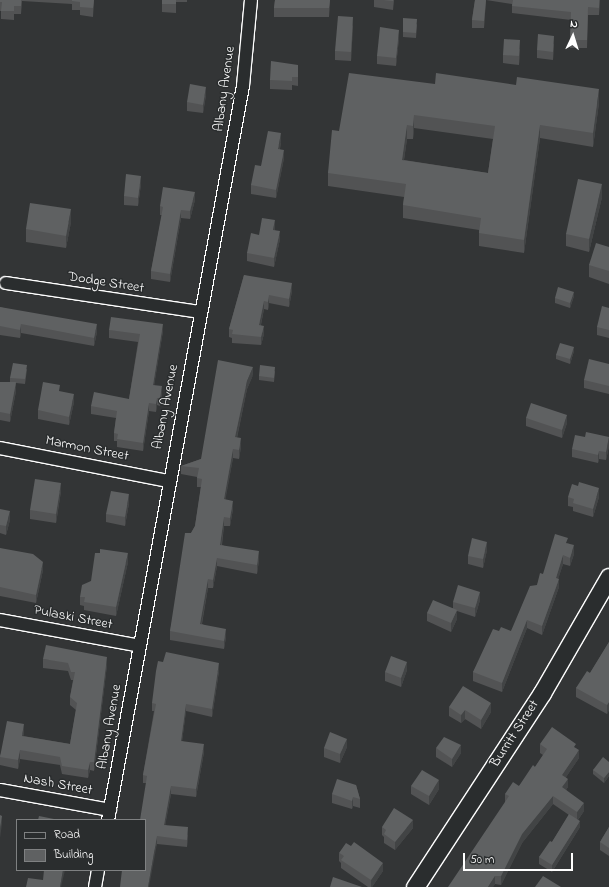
<!DOCTYPE html>
<html>
<head>
<meta charset="utf-8">
<style>
	body { margin:0 }
	#map { position:relative; width:609px; height:887px; overflow:hidden; background:#333536; font-family:"Indie Flower",sans-serif }
	div>[style] { position:absolute }
	[style*='--x'] { left:calc(var(--x)*1px); top:calc(var(--y)*1px); width:calc(var(--w)*1px); rotate:calc(var(--a)*1deg) }
	.roads { filter:drop-shadow(1px 0 #fff) drop-shadow(-1px 0 #fff) drop-shadow(0 1px #fff) drop-shadow(0 -1px #fff) }
	.street>* { height:12px; margin:-6px; padding:0 6px; transform-origin:6px; border-radius:6px; background:#2a2d2e }
	.secondary>* { height:17px; margin:-8.5px; padding:0 8.5px; transform-origin:8.5px; border-radius:8.5px; background:#2a2d2e }
	.wall>* { inset:0; background:#525354 }
	.shaded-wall>* { inset:0; background:#424445 }
	.building>* { inset:0; background:#5f6162 }
	span { translate:-50% -50%; white-space:nowrap; text-align:center; line-height:1.15; -webkit-text-stroke:3px #2a2d2e; paint-order:stroke }
	.street-label { font-size:14px; color:#fff }
	.legend { position:absolute; left:16px; top:819px; width:130px; height:52px; box-sizing:border-box; background:#2a2d2e; border:1px solid #7f8182; margin:0; padding:5px 7px; list-style:none; font-size:12px; color:#fff }
	.legend li { display:flex; align-items:center; gap:8px; height:20px }
	.legend b { width:20px; border:1px solid #7f8182 }
	.north { position:absolute; left:553px; top:16px; width:40px; height:40px; -webkit-text-stroke:3px #2a2d2e; paint-order:stroke; rotate:4deg; font-size:11px; font-weight:700; line-height:16px; text-align:center; color:#fff }
	.north::after { content:''; display:block; margin:auto; width:14px; height:18px; background:#fff; clip-path:polygon(50% 0,100% 100%,50% 72%,0 100%) }
	.scale { position:absolute; left:463px; top:853px; width:110px; height:18px; box-sizing:border-box; border:2px solid #fff; border-top:0; padding-left:5px; font-size:12px; line-height:14px; white-space:nowrap; color:#fff; -webkit-text-stroke:3px #2a2d2e; paint-order:stroke }
</style>
</head>
<body>
<div id="map">
	<div class="roads">
		<div class="street">
			<div style="--x:6;--y:283;--w:196;--a:8.5"></div>
			<div style="--x:0;--y:448;--w:171;--a:11.1"></div>
			<div style="--x:0;--y:620;--w:142;--a:10.5"></div>
			<div style="--x:0;--y:790;--w:112;--a:10.3"></div>
			<div style="--x:108;--y:820;--w:746;--a:-79.58"></div>
			<div style="--x:243;--y:86;--w:86;--a:-84.7"></div>
			<div style="--x:95;--y:887;--w:17;--a:-80"></div>
		</div>
		<div class="secondary">
			<div style="--x:415;--y:887;--w:232;--a:-56.8"></div>
			<div style="--x:542;--y:693;--w:134;--a:-60"></div>
		</div>
	</div>
	<div class="wall">
		<div style="clip-path:polygon(0 0,94px 0,93px 17px,80px 15px,80px 10px,72px 10px,72px 4px,22px 1px,21px 14px,14px 14px,14px 20px,1px 19px,1px 11px,0 11px)"></div>
		<div style="clip-path:polygon(162px 0,187px 0,187px 2px,176px 2px,176px 13px,162px 12px)"></div>
		<div style="clip-path:polygon(275px 0,330px 0,329px 17px,274px 17px,274px 8px)"></div>
		<div style="clip-path:polygon(374px 0,394px 0,393px 10px,374px 7px)"></div>
		<div style="clip-path:polygon(475px 0,600px 0,599px 15px,588px 15px,587px 48px,570px 48px,571px 20px,512px 13px,512px 4px,486px 0,484px 28px,472px 28px,472px 20px)"></div>
		<div style="clip-path:polygon(417px 24px,416px 38px,403px 37px,403px 32px)"></div>
		<div style="clip-path:polygon(353px 25px,351px 61px,335px 60px,335px 51px)"></div>
		<div style="clip-path:polygon(399px 38px,396px 66px,377px 64px,377px 56px)"></div>
		<div style="clip-path:polygon(554px 44px,553px 60px,537px 58px,537px 50px)"></div>
		<div style="clip-path:polygon(520px 49px,519px 65px,503px 63px,503px 55px)"></div>
		<div style="clip-path:polygon(298px 65px,298px 86px,292px 85px,292px 90px,270px 89px,270px 80px)"></div>
		<div style="clip-path:polygon(evenodd,435px 84px,599px 103px,593px 147px,540px 138px,524px 253px,479px 246px,479px 230px,403px 218px,403px 205px,404px 197px,328px 186px,328px 173px,339px 131px,435px 84px,414px 128px,493px 139px,488px 173px,404px 160px,407px 139px,413px 139px,414px 128px)"></div>
		<div style="clip-path:polygon(206px 95px,203px 113px,187px 111px,187px 102px)"></div>
		<div style="clip-path:polygon(281px 142px,280px 149px,284px 158px,276px 198px,251px 194px,251px 185px,261px 166px)"></div>
		<div style="clip-path:polygon(141px 184px,138px 206px,124px 205px,124px 196px)"></div>
		<div style="clip-path:polygon(602px 197px,589px 252px,566px 246px,566px 234px)"></div>
		<div style="clip-path:polygon(195px 200px,190px 219px,181px 218px,170px 282px,151px 279px,151px 271px,162px 215px,160px 215px,160px 206px)"></div>
		<div style="clip-path:polygon(71px 222px,66px 248px,26px 242px,26px 229px)"></div>
		<div style="clip-path:polygon(275px 229px,275px 230px,280px 239px,274px 267px,247px 261px,247px 253px,259px 235px)"></div>
		<div style="clip-path:polygon(609px 247px,609px 284px,589px 277px,589px 265px)"></div>
		<div style="clip-path:polygon(244px 275px,292px 291px,289px 307px,269px 303px,268px 310px,264px 309px,261px 325px,264px 334px,261px 345px,232px 343px,232px 338px,229px 337px,229px 329px)"></div>
		<div style="clip-path:polygon(574px 296px,570px 308px,555px 303px,555px 298px)"></div>
		<div style="clip-path:polygon(0 307px,97px 332px,94px 346px,21px 333px,20px 338px,0 335px)"></div>
		<div style="clip-path:polygon(609px 308px,609px 338px,597px 335px,597px 327px)"></div>
		<div style="clip-path:polygon(109px 330px,163px 331px,154px 385px,162px 394px,160px 406px,157px 405px,156px 412px,149px 411px,143px 451px,117px 447px,117px 441px,114px 441px,114px 433px,116px 418px,91px 414px,91px 406px,129px 399px,138px 342px,109px 338px)"></div>
		<div style="clip-path:polygon(574px 351px,570px 364px,556px 359px,556px 355px)"></div>
		<div style="clip-path:polygon(609px 364px,609px 394px,584px 388px,584px 380px)"></div>
		<div style="clip-path:polygon(27px 369px,25px 384px,16px 383px,16px 391px,10px 422px,0 420px,0 382px,10px 382px,10px 378px)"></div>
		<div style="clip-path:polygon(275px 371px,274px 382px,259px 380px,259px 376px)"></div>
		<div style="clip-path:polygon(253px 375px,247px 389px,237px 438px,241px 447px,239px 459px,233px 458px,225px 500px,233px 509px,230px 526px,224px 526px,222px 545px,259px 560px,257px 574px,217px 566px,213px 588px,208px 588px,202px 624px,226px 637px,224px 649px,170px 640px,170px 631px,191px 533px,195px 526px,201px 487px,197px 487px,197px 477px,181px 474px,181px 466px,201px 459px)"></div>
		<div style="clip-path:polygon(74px 402px,69px 425px,38px 419px,38px 410px)"></div>
		<div style="clip-path:polygon(526px 418px,567px 423px,562px 438px,526px 426px)"></div>
		<div style="clip-path:polygon(609px 446px,606px 460px,599px 459px,598px 463px,572px 457px,572px 449px)"></div>
		<div style="clip-path:polygon(61px 491px,56px 523px,30px 519px,30px 510px)"></div>
		<div style="clip-path:polygon(568px 497px,599px 497px,593px 517px,573px 511px,573px 507px,568px 506px)"></div>
		<div style="clip-path:polygon(129px 503px,125px 526px,106px 522px,106px 514px)"></div>
		<div style="clip-path:polygon(0 509px,10px 520px,6px 535px,0 533px)"></div>
		<div style="clip-path:polygon(568px 543px,574px 554px,570px 566px,563px 564px,558px 579px,559px 587px,542px 635px,527px 628px,502px 692px,473px 681px,473px 672px,499px 631px,511px 631px,543px 574px)"></div>
		<div style="clip-path:polygon(0 548px,43px 570px,36px 603px,0 596px)"></div>
		<div style="clip-path:polygon(487px 550px,483px 568px,468px 564px,468px 556px)"></div>
		<div style="clip-path:polygon(128px 562px,116px 616px,84px 610px,84px 606px,80px 605px,80px 597px,91px 581px)"></div>
		<div style="clip-path:polygon(480px 600px,475px 617px,457px 611px,457px 619px,451px 632px,427px 621px,427px 613px,453px 608px,453px 602px)"></div>
		<div style="clip-path:polygon(609px 642px,609px 710px,607px 714px,576px 697px,576px 688px,590px 673px)"></div>
		<div style="clip-path:polygon(43px 659px,107px 665px,94px 771px,90px 770px,88px 778px,62px 774px,60px 765px,20px 759px,18px 769px,0 765px,0 755px,24px 733px,23px 736px,70px 744px,76px 710px,70px 705px,70px 697px,73px 680px,71px 680px,68px 671px,43px 668px)"></div>
		<div style="clip-path:polygon(407px 670px,401px 687px,385px 681px,385px 672px)"></div>
		<div style="clip-path:polygon(219px 671px,212px 717px,186px 711px,182px 741px,204px 752px,196px 797px,171px 794px,165px 825px,188px 835px,187px 847px,157px 844px,145px 870px,146px 783px,143px 783px,143px 775px,154px 711px,152px 711px,152px 703px)"></div>
		<div style="clip-path:polygon(449px 707px,491px 712px,481px 729px,465px 719px,461px 723px,449px 716px)"></div>
		<div style="clip-path:polygon(540px 744px,576px 748px,579px 758px,566px 777px,568px 787px,566px 790px,584px 811px,578px 820px,580px 827px,552px 872px,539px 864px,539px 857px,552px 842px,569px 815px,553px 804px,522px 843px,501px 885px,495px 884px,493px 887px,505px 802px,505px 794px,519px 786px,535px 767px,543px 755px,540px 753px)"></div>
		<div style="clip-path:polygon(347px 747px,340px 763px,324px 757px,324px 748px)"></div>
		<div style="clip-path:polygon(436px 748px,461px 753px,452px 767px,436px 757px)"></div>
		<div style="clip-path:polygon(609px 762px,609px 776px,604px 783px,593px 774px,593px 770px)"></div>
		<div style="clip-path:polygon(356px 785px,360px 799px,360px 808px,353px 806px,352px 809px,332px 803px,332px 794px)"></div>
		<div style="clip-path:polygon(411px 786px,439px 789px,429px 805px,411px 794px)"></div>
		<div style="clip-path:polygon(382px 827px,413px 828px,395px 850px,384px 843px,384px 837px,382px 835px)"></div>
		<div style="clip-path:polygon(609px 827px,609px 856px,600px 850px,600px 842px)"></div>
		<div style="clip-path:polygon(339px 853px,383px 871px,372px 887px,368px 887px,341px 868px,341px 863px,339px 861px)"></div>
	</div>
	<div class="shaded-wall">
		<div style="clip-path:polygon(486px 0,484px 28px,484px 21px)"></div>
		<div style="clip-path:polygon(353px 17px,353px 25px,351px 61px,351px 52px)"></div>
		<div style="clip-path:polygon(399px 30px,399px 38px,396px 66px,396px 58px)"></div>
		<div style="clip-path:polygon(554px 36px,554px 44px,553px 60px,553px 52px)"></div>
		<div style="clip-path:polygon(520px 40px,520px 49px,519px 65px,519px 56px)"></div>
		<div style="clip-path:polygon(206px 87px,206px 95px,203px 113px,203px 105px)"></div>
		<div style="clip-path:polygon(599px 89px,599px 103px,593px 147px,593px 133px)"></div>
		<div style="clip-path:polygon(414px 115px,414px 128px,413px 139px,413px 126px)"></div>
		<div style="clip-path:polygon(407px 125px,407px 139px,402px 173px,402px 160px)"></div>
		<div style="clip-path:polygon(540px 125px,540px 138px,524px 253px,524px 240px)"></div>
		<div style="clip-path:polygon(281px 133px,281px 142px,278px 157px,278px 149px)"></div>
		<div style="clip-path:polygon(284px 150px,284px 158px,276px 198px,276px 190px)"></div>
		<div style="clip-path:polygon(141px 176px,141px 184px,138px 206px,138px 198px)"></div>
		<div style="clip-path:polygon(602px 184px,602px 197px,589px 252px,589px 239px)"></div>
		<div style="clip-path:polygon(195px 192px,195px 200px,190px 219px,190px 211px)"></div>
		<div style="clip-path:polygon(71px 209px,71px 222px,66px 248px,66px 236px)"></div>
		<div style="clip-path:polygon(181px 210px,181px 218px,170px 282px,170px 274px)"></div>
		<div style="clip-path:polygon(275px 220px,275px 229px,273px 238px,273px 230px)"></div>
		<div style="clip-path:polygon(280px 231px,280px 239px,274px 267px,274px 258px)"></div>
		<div style="clip-path:polygon(292px 283px,292px 291px,289px 307px,289px 299px)"></div>
		<div style="clip-path:polygon(574px 292px,574px 296px,570px 308px,570px 303px)"></div>
		<div style="clip-path:polygon(269px 295px,269px 303px,268px 310px,268px 302px)"></div>
		<div style="clip-path:polygon(264px 301px,264px 309px,259px 333px,259px 325px)"></div>
		<div style="clip-path:polygon(21px 324px,21px 333px,20px 338px,20px 330px)"></div>
		<div style="clip-path:polygon(97px 324px,97px 332px,94px 346px,94px 338px)"></div>
		<div style="clip-path:polygon(163px 324px,163px 331px,153px 393px,153px 385px)"></div>
		<div style="clip-path:polygon(264px 326px,264px 334px,261px 345px,261px 337px)"></div>
		<div style="clip-path:polygon(574px 347px,574px 351px,570px 364px,570px 359px)"></div>
		<div style="clip-path:polygon(253px 367px,253px 375px,247px 389px,235px 446px,235px 437px,247px 381px)"></div>
		<div style="clip-path:polygon(16px 382px,16px 391px,10px 422px,10px 414px)"></div>
		<div style="clip-path:polygon(162px 386px,162px 394px,160px 406px,160px 398px)"></div>
		<div style="clip-path:polygon(74px 394px,74px 402px,69px 425px,69px 417px)"></div>
		<div style="clip-path:polygon(157px 398px,157px 405px,156px 412px,156px 404px)"></div>
		<div style="clip-path:polygon(149px 403px,149px 411px,143px 451px,143px 443px)"></div>
		<div style="clip-path:polygon(567px 415px,567px 423px,562px 438px,562px 430px)"></div>
		<div style="clip-path:polygon(609px 437px,609px 446px,606px 460px,606px 452px)"></div>
		<div style="clip-path:polygon(241px 438px,241px 447px,239px 459px,239px 450px)"></div>
		<div style="clip-path:polygon(233px 449px,233px 458px,224px 508px,224px 499px)"></div>
		<div style="clip-path:polygon(599px 451px,599px 459px,598px 463px,598px 455px)"></div>
		<div style="clip-path:polygon(61px 483px,61px 491px,56px 523px,56px 514px)"></div>
		<div style="clip-path:polygon(599px 488px,599px 497px,593px 517px,593px 509px)"></div>
		<div style="clip-path:polygon(129px 494px,129px 503px,125px 526px,125px 517px)"></div>
		<div style="clip-path:polygon(233px 501px,233px 509px,230px 526px,230px 518px)"></div>
		<div style="clip-path:polygon(10px 511px,10px 520px,6px 535px,6px 526px)"></div>
		<div style="clip-path:polygon(224px 517px,224px 526px,220px 553px,220px 545px)"></div>
		<div style="clip-path:polygon(487px 542px,487px 550px,483px 568px,483px 559px)"></div>
		<div style="clip-path:polygon(574px 545px,574px 554px,570px 566px,570px 558px)"></div>
		<div style="clip-path:polygon(259px 551px,259px 560px,257px 574px,257px 565px)"></div>
		<div style="clip-path:polygon(128px 553px,128px 562px,116px 616px,116px 607px)"></div>
		<div style="clip-path:polygon(563px 555px,563px 564px,556px 586px,556px 578px)"></div>
		<div style="clip-path:polygon(217px 558px,217px 566px,213px 588px,213px 580px)"></div>
		<div style="clip-path:polygon(43px 562px,43px 570px,36px 603px,36px 595px)"></div>
		<div style="clip-path:polygon(208px 579px,208px 588px,200px 632px,200px 624px)"></div>
		<div style="clip-path:polygon(559px 579px,559px 587px,542px 635px,542px 626px)"></div>
		<div style="clip-path:polygon(480px 592px,480px 600px,475px 617px,475px 608px)"></div>
		<div style="clip-path:polygon(457px 610px,457px 619px,451px 632px,451px 623px)"></div>
		<div style="clip-path:polygon(527px 620px,527px 628px,502px 692px,502px 683px)"></div>
		<div style="clip-path:polygon(226px 629px,226px 637px,224px 649px,224px 641px)"></div>
		<div style="clip-path:polygon(107px 657px,107px 665px,94px 771px,94px 762px)"></div>
		<div style="clip-path:polygon(407px 662px,407px 670px,401px 687px,401px 678px)"></div>
		<div style="clip-path:polygon(219px 663px,219px 671px,212px 717px,212px 709px)"></div>
		<div style="clip-path:polygon(609px 702px,609px 710px,607px 714px,607px 705px)"></div>
		<div style="clip-path:polygon(491px 703px,491px 712px,481px 729px,481px 720px)"></div>
		<div style="clip-path:polygon(186px 704px,186px 711px,181px 749px,181px 741px)"></div>
		<div style="clip-path:polygon(465px 710px,465px 719px,461px 723px,461px 715px)"></div>
		<div style="clip-path:polygon(24px 724px,24px 733px,22px 744px,22px 736px)"></div>
		<div style="clip-path:polygon(347px 739px,347px 747px,340px 763px,340px 754px)"></div>
		<div style="clip-path:polygon(204px 744px,204px 752px,196px 797px,196px 789px)"></div>
		<div style="clip-path:polygon(461px 745px,461px 753px,452px 767px,452px 759px)"></div>
		<div style="clip-path:polygon(20px 750px,20px 759px,18px 769px,18px 760px)"></div>
		<div style="clip-path:polygon(579px 750px,579px 758px,562px 783px,562px 775px)"></div>
		<div style="clip-path:polygon(90px 762px,90px 770px,88px 778px,88px 770px)"></div>
		<div style="clip-path:polygon(609px 772px,609px 776px,604px 783px,604px 778px)"></div>
		<div style="clip-path:polygon(568px 779px,568px 787px,562px 795px,562px 787px)"></div>
		<div style="clip-path:polygon(439px 780px,439px 789px,429px 805px,429px 796px)"></div>
		<div style="clip-path:polygon(171px 786px,171px 794px,164px 833px,164px 825px)"></div>
		<div style="clip-path:polygon(553px 796px,553px 804px,522px 843px,501px 885px,501px 876px,522px 834px)"></div>
		<div style="clip-path:polygon(353px 797px,353px 806px,352px 809px,352px 801px)"></div>
		<div style="clip-path:polygon(584px 803px,584px 811px,577px 821px,577px 812px)"></div>
		<div style="clip-path:polygon(2px 816px,2px 824px,0 838px,0 829px)"></div>
		<div style="clip-path:polygon(413px 820px,413px 828px,395px 850px,395px 842px)"></div>
		<div style="clip-path:polygon(580px 821px,580px 827px,552px 872px,552px 865px)"></div>
		<div style="clip-path:polygon(188px 827px,188px 835px,187px 847px,187px 840px)"></div>
		<div style="clip-path:polygon(157px 836px,157px 844px,149px 887px,148px 887px)"></div>
		<div style="clip-path:polygon(383px 863px,383px 871px,372px 887px,371px 887px,371px 880px)"></div>
		<div style="clip-path:polygon(63px 870px,65px 870px,61px 887px,60px 887px)"></div>
		<div style="clip-path:polygon(495px 876px,495px 884px,493px 887px,488px 887px)"></div>
	</div>
	<div class="building">
		<div style="clip-path:polygon(0 0,21px 0,21px 6px,14px 6px,14px 11px,1px 11px,2px 2px,0 2px)"></div>
		<div style="clip-path:polygon(72px 0,94px 0,93px 8px,80px 7px,80px 2px,72px 1px)"></div>
		<div style="clip-path:polygon(162px 0,176px 0,176px 4px,162px 4px)"></div>
		<div style="clip-path:polygon(275px 0,330px 0,329px 8px,274px 8px)"></div>
		<div style="clip-path:polygon(383px 0,393px 0,393px 1px)"></div>
		<div style="clip-path:polygon(475px 0,486px 0,484px 21px,472px 20px)"></div>
		<div style="clip-path:polygon(513px 0,599px 0,599px 8px,588px 7px,587px 40px,570px 40px,571px 12px,512px 6px)"></div>
		<div style="clip-path:polygon(338px 16px,353px 17px,351px 52px,335px 51px)"></div>
		<div style="clip-path:polygon(403px 18px,417px 19px,416px 33px,403px 32px)"></div>
		<div style="clip-path:polygon(380px 27px,399px 30px,396px 58px,377px 56px)"></div>
		<div style="clip-path:polygon(538px 34px,554px 36px,553px 52px,537px 50px)"></div>
		<div style="clip-path:polygon(504px 39px,520px 40px,519px 56px,503px 55px)"></div>
		<div style="clip-path:polygon(271px 61px,298px 65px,298px 77px,292px 77px,292px 81px,270px 80px)"></div>
		<div style="clip-path:polygon(evenodd,349px 73px,435px 84px,436px 73px,516px 85px,517px 77px,599px 89px,593px 133px,540px 125px,524px 240px,479px 233px,481px 218px,403px 205px,406px 184px,328px 173px,332px 130px,339px 131px,349px 73px,414px 115px,495px 126px,488px 173px,402px 160px,407px 125px,413px 126px,414px 115px)"></div>
		<div style="clip-path:polygon(190px 84px,206px 87px,203px 105px,187px 102px)"></div>
		<div style="clip-path:polygon(268px 131px,281px 133px,278px 149px,284px 150px,276px 190px,251px 185px,255px 165px,261px 166px)"></div>
		<div style="clip-path:polygon(126px 174px,141px 176px,138px 198px,124px 196px)"></div>
		<div style="clip-path:polygon(578px 179px,602px 184px,589px 239px,566px 234px)"></div>
		<div style="clip-path:polygon(163px 187px,195px 192px,190px 211px,181px 210px,170px 274px,151px 271px,163px 207px,160px 206px)"></div>
		<div style="clip-path:polygon(30px 203px,71px 209px,66px 236px,26px 229px)"></div>
		<div style="clip-path:polygon(262px 218px,275px 220px,273px 230px,280px 231px,274px 258px,247px 253px,251px 233px,259px 235px)"></div>
		<div style="clip-path:polygon(596px 243px,609px 247px,609px 271px,589px 265px)"></div>
		<div style="clip-path:polygon(244px 275px,292px 283px,289px 299px,269px 295px,268px 302px,264px 301px,259px 325px,264px 326px,261px 337px,232px 334px,233px 330px,229px 329px)"></div>
		<div style="clip-path:polygon(558px 287px,574px 292px,570px 303px,555px 298px)"></div>
		<div style="clip-path:polygon(602px 306px,609px 308px,609px 330px,597px 327px)"></div>
		<div style="clip-path:polygon(0 307px,97px 324px,94px 338px,21px 324px,20px 330px,0 326px)"></div>
		<div style="clip-path:polygon(111px 317px,163px 324px,153px 385px,162px 386px,160px 398px,157px 398px,156px 404px,149px 403px,143px 443px,117px 439px,118px 434px,114px 433px,117px 411px,91px 406px,94px 392px,129px 399px,140px 334px,109px 330px)"></div>
		<div style="clip-path:polygon(560px 343px,574px 347px,570px 359px,556px 355px)"></div>
		<div style="clip-path:polygon(589px 359px,609px 364px,609px 386px,584px 380px)"></div>
		<div style="clip-path:polygon(218px 360px,253px 367px,247px 381px,235px 437px,241px 438px,239px 450px,233px 449px,224px 499px,233px 501px,230px 518px,224px 517px,220px 545px,259px 551px,257px 565px,217px 558px,213px 580px,208px 579px,200px 624px,226px 629px,224px 641px,170px 631px,185px 533px,191px 533px,195px 526px,202px 479px,197px 478px,199px 468px,181px 466px,201px 459px)"></div>
		<div style="clip-path:polygon(13px 363px,27px 365px,25px 379px,10px 378px)"></div>
		<div style="clip-path:polygon(260px 365px,275px 367px,274px 378px,259px 376px)"></div>
		<div style="clip-path:polygon(0 382px,16px 382px,10px 414px,0 412px)"></div>
		<div style="clip-path:polygon(43px 382px,60px 385px,59px 391px,74px 394px,69px 417px,38px 410px)"></div>
		<div style="clip-path:polygon(531px 403px,567px 415px,562px 430px,526px 418px)"></div>
		<div style="clip-path:polygon(586px 432px,609px 437px,606px 452px,599px 451px,598px 455px,572px 449px,575px 435px,585px 437px)"></div>
		<div style="clip-path:polygon(35px 479px,61px 483px,56px 514px,30px 510px)"></div>
		<div style="clip-path:polygon(579px 482px,599px 488px,593px 509px,573px 503px,574px 499px,568px 497px,572px 484px,578px 486px)"></div>
		<div style="clip-path:polygon(111px 491px,129px 494px,125px 517px,106px 514px)"></div>
		<div style="clip-path:polygon(0 509px,10px 511px,6px 526px,0 525px)"></div>
		<div style="clip-path:polygon(555px 534px,568px 538px,566px 543px,574px 545px,570px 558px,563px 555px,556px 578px,559px 579px,542px 626px,527px 620px,502px 683px,473px 672px,493px 629px,499px 631px,501px 627px,511px 631px,530px 586px,537px 585px,540px 573px,543px 574px)"></div>
		<div style="clip-path:polygon(472px 538px,487px 542px,483px 559px,468px 556px)"></div>
		<div style="clip-path:polygon(0 548px,33px 554px,43px 562px,36px 595px,0 587px)"></div>
		<div style="clip-path:polygon(100px 549px,128px 553px,116px 607px,84px 602px,85px 597px,80px 597px,82px 585px,91px 581px,95px 553px,100px 553px)"></div>
		<div style="clip-path:polygon(458px 585px,480px 592px,475px 608px,453px 602px)"></div>
		<div style="clip-path:polygon(433px 600px,457px 610px,451px 623px,427px 613px)"></div>
		<div style="clip-path:polygon(609px 642px,609px 702px,607px 705px,576px 688px,587px 671px,590px 673px)"></div>
		<div style="clip-path:polygon(46px 645px,107px 657px,94px 762px,90px 762px,88px 770px,62px 766px,60px 757px,20px 750px,18px 760px,0 757px,7px 721px,24px 724px,22px 736px,70px 744px,77px 703px,70px 697px,75px 672px,71px 672px,68px 663px,43px 659px)"></div>
		<div style="clip-path:polygon(166px 652px,219px 663px,212px 709px,186px 704px,181px 741px,204px 744px,196px 789px,171px 786px,164px 825px,188px 827px,187px 840px,157px 836px,148px 887px,120px 887px,122px 870px,145px 870px,145px 820px,140px 820px,147px 776px,143px 775px,156px 704px,152px 703px,156px 671px,158px 661px,163px 662px)"></div>
		<div style="clip-path:polygon(391px 656px,407px 662px,401px 678px,385px 672px)"></div>
		<div style="clip-path:polygon(463px 686px,491px 703px,481px 720px,465px 710px,461px 715px,449px 707px)"></div>
		<div style="clip-path:polygon(552px 727px,576px 744px,574px 747px,579px 750px,562px 775px,568px 779px,562px 787px,584px 803px,577px 812px,553px 796px,522px 834px,501px 876px,495px 876px,488px 887px,448px 887px,509px 796px,505px 794px,513px 782px,519px 786px,533px 765px,535px 767px,547px 749px,540px 744px)"></div>
		<div style="clip-path:polygon(330px 732px,347px 739px,340px 754px,324px 748px)"></div>
		<div style="clip-path:polygon(444px 737px,461px 745px,452px 759px,436px 748px)"></div>
		<div style="clip-path:polygon(603px 757px,609px 762px,609px 772px,604px 778px,593px 770px)"></div>
		<div style="clip-path:polygon(422px 770px,439px 780px,429px 796px,411px 786px)"></div>
		<div style="clip-path:polygon(337px 779px,356px 785px,360px 799px,353px 797px,352px 801px,332px 794px)"></div>
		<div style="clip-path:polygon(394px 808px,413px 820px,395px 842px,384px 834px,386px 830px,382px 827px)"></div>
		<div style="clip-path:polygon(569px 814px,580px 821px,552px 865px,539px 857px,550px 841px,552px 842px)"></div>
		<div style="clip-path:polygon(0 815px,2px 816px,0 829px)"></div>
		<div style="clip-path:polygon(39px 816px,59px 820px,38px 820px)"></div>
		<div style="clip-path:polygon(609px 827px,609px 848px,600px 842px)"></div>
		<div style="clip-path:polygon(354px 842px,383px 863px,371px 880px,341px 860px,344px 856px,339px 853px,346px 843px,351px 846px)"></div>
		<div style="clip-path:polygon(44px 870px,63px 870px,60px 887px,26px 887px,28px 878px,43px 880px)"></div>
		<div style="clip-path:polygon(543px 876px,561px 887px,535px 887px)"></div>
		<div style="clip-path:polygon(333px 877px,362px 887px,330px 887px)"></div>
	</div>
	<div class="street-label">
		<span style="left:225px;top:89px;rotate:-82deg">Albany Avenue</span>
		<span style="left:106px;top:283px;rotate:9deg">Dodge Street</span>
		<span style="left:166px;top:407px;rotate:-79deg">Albany Avenue</span>
		<span style="left:87px;top:449px;rotate:11deg">Marmon Street</span>
		<span style="left:73px;top:618px;rotate:11deg">Pulaski Street</span>
		<span style="left:110px;top:727px;rotate:-80deg">Albany Avenue</span>
		<span style="left:515px;top:734px;rotate:-57deg">Burritt Street</span>
		<span style="left:58px;top:785px;rotate:10deg">Nash Street</span>
	</div>
	<ul class="legend">
	<li><b style="height:5px;background:#2a2d2e"></b>Road</li>
	<li><b style="height:11px;background:#5f6162"></b>Building</li>
	</ul>
	<div class="north">N</div>
	<div class="scale">50 m</div>
</div>
</body>
</html>
